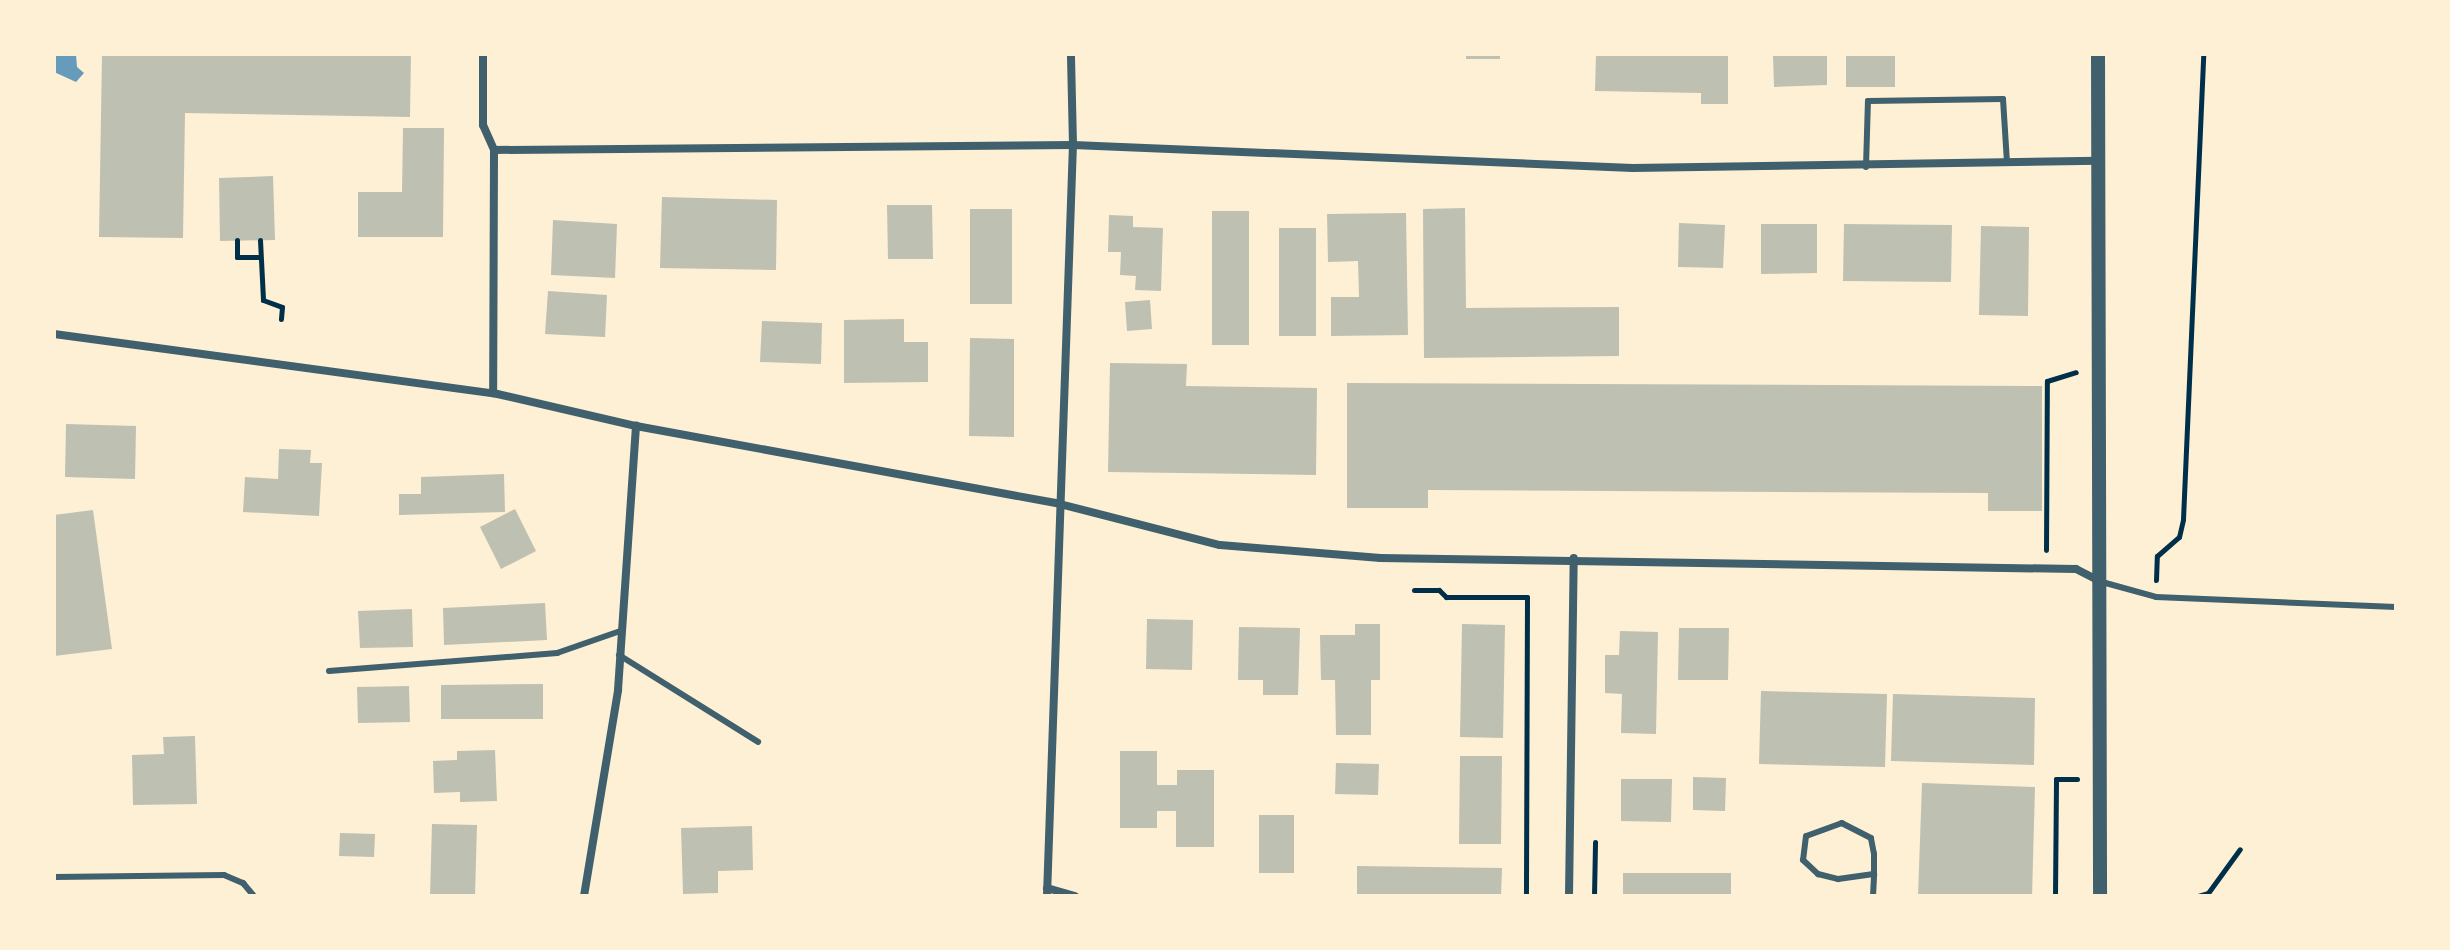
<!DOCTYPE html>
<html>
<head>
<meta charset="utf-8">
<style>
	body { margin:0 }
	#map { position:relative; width:2450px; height:950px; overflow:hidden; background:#fdf0d5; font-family:"Source Serif 4",serif }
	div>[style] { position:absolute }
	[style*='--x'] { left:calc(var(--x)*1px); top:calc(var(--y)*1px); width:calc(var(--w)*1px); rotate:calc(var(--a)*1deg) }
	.water>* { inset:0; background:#669bbc }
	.building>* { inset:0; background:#bec0b2 }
	.path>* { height:5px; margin:-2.5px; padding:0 2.5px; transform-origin:2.5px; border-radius:2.5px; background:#003049 }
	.service>* { height:6px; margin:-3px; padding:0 3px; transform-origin:3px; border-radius:3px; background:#3f606c }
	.minor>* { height:8px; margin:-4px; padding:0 4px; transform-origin:4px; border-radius:4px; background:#3f606c }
	.tertiary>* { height:14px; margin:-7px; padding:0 7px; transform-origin:7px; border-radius:7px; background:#3f606c }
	span { translate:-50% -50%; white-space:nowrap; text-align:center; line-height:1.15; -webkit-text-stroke:6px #fdf0d5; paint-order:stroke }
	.frame { position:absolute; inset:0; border:56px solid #fdf0d5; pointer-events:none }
</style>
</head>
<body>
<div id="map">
	<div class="water">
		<div style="clip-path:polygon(54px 54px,76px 54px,77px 67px,84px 73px,76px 82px,54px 72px)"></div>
	</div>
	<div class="building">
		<div style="clip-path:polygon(102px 54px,411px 54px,410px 117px,185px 113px,183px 238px,99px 237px)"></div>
		<div style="clip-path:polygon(1466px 54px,1500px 54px,1500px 59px,1466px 59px)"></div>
		<div style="clip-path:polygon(1596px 54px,1728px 54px,1728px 104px,1701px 104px,1701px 93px,1595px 91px)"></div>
		<div style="clip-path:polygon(1773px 54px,1827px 54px,1827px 85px,1774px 87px)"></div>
		<div style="clip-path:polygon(1846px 54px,1895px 54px,1895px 87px,1846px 87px)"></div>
		<div style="clip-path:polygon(403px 128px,444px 128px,443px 237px,358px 237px,358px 192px,402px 192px)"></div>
		<div style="clip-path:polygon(273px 176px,275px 240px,220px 241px,219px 178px)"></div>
		<div style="clip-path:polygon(662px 197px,777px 200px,776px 270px,660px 268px)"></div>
		<div style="clip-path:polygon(887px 205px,932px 205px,933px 259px,888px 259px)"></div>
		<div style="clip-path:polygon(1465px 208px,1466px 308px,1619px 307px,1619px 356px,1424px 358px,1423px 209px)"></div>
		<div style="clip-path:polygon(970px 209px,1012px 209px,1012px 304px,970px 304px)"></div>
		<div style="clip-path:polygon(1212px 211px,1249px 211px,1249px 345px,1212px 345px)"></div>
		<div style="clip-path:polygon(1406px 213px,1408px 335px,1331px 336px,1331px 297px,1359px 297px,1358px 261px,1328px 262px,1327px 214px)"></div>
		<div style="clip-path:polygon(1109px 215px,1133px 216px,1133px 227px,1163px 228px,1161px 291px,1135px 290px,1136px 276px,1120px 275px,1121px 252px,1108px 252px)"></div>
		<div style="clip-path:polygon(553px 220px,617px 224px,615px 278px,551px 275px)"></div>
		<div style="clip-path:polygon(1679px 223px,1725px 225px,1723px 268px,1678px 267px)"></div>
		<div style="clip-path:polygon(1761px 224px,1817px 224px,1817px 273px,1761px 274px)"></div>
		<div style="clip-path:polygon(1844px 224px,1952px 225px,1951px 282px,1843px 281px)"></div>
		<div style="clip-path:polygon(1981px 226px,2029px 227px,2028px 316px,1979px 315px)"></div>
		<div style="clip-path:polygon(1279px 228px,1316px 228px,1316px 336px,1279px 336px)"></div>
		<div style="clip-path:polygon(548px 291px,607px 295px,605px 337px,545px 334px)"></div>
		<div style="clip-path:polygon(1150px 300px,1152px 329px,1127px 331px,1125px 302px)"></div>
		<div style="clip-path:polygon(904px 319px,904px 342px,928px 342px,928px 382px,844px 383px,844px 320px)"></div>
		<div style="clip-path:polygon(762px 321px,822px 323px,821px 364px,760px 362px)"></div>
		<div style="clip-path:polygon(970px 338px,1014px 339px,1014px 437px,969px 436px)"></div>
		<div style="clip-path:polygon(1110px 363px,1187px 364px,1186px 386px,1317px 388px,1316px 475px,1108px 472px)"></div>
		<div style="clip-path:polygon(1347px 383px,2042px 386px,2042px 511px,1988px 511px,1988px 493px,1428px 490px,1428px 508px,1347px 508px)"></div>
		<div style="clip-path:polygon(66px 424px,136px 426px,135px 479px,65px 477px)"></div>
		<div style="clip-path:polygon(279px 449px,311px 450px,310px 463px,322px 463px,319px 516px,243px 512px,245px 477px,278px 479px)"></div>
		<div style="clip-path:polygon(504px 474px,505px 512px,399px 515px,399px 494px,421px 494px,421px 477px)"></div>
		<div style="clip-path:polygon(515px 509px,536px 551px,501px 569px,480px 527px)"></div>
		<div style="clip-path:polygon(93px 510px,112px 649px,54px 656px,54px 515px)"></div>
		<div style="clip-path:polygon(545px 603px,547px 640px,444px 645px,443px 608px)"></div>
		<div style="clip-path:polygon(412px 609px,413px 647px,360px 648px,358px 611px)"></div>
		<div style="clip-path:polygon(1147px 619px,1193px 620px,1192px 670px,1146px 669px)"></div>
		<div style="clip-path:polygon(1355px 624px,1380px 624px,1380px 680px,1371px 680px,1371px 735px,1336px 735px,1335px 680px,1321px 680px,1320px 635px,1355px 635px)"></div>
		<div style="clip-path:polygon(1462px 624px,1505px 625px,1503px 738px,1460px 737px)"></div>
		<div style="clip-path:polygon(1239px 627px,1300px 628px,1298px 695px,1263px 695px,1263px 680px,1238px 680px)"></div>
		<div style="clip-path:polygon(1679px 628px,1729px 628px,1728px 680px,1678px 680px)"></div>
		<div style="clip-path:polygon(1620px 631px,1658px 632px,1656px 734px,1621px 733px,1622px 694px,1605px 693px,1605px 655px,1619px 655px)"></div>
		<div style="clip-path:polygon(543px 684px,543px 719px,441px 719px,441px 685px)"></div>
		<div style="clip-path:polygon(409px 686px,410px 722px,358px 723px,357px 687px)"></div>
		<div style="clip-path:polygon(1761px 691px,1887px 694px,1885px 767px,1759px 764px)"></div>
		<div style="clip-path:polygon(1893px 694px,2035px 698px,2034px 765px,1891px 761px)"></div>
		<div style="clip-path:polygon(195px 736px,197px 804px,133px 805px,132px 755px,164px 754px,163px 737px)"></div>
		<div style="clip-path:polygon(495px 750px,497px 801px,460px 802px,460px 792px,434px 793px,433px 761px,457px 760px,457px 751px)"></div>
		<div style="clip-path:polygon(1120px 751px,1157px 751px,1157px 785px,1177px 785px,1177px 770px,1214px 770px,1214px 847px,1176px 847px,1176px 811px,1157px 811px,1157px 828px,1120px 828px)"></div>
		<div style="clip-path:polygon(1460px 756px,1502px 756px,1501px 844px,1459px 844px)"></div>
		<div style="clip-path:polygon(1336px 763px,1379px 764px,1378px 795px,1335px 794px)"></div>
		<div style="clip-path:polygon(1693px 777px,1726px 778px,1725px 811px,1693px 810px)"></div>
		<div style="clip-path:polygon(1621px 779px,1672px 779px,1671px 822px,1621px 821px)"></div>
		<div style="clip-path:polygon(1922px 783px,2035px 787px,2032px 896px,1918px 896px)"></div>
		<div style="clip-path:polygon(1259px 815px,1294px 815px,1294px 873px,1259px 873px)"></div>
		<div style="clip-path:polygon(432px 824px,477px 825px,475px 896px,430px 896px)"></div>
		<div style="clip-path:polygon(752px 826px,753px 870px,718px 871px,718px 893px,683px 894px,681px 828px)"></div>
		<div style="clip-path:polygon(340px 833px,375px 834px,374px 857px,339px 856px)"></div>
		<div style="clip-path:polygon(1357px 866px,1502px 868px,1501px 896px,1357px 896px)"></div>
		<div style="clip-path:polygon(1623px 873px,1731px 873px,1731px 896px,1623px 896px)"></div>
	</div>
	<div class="path">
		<div style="--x:237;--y:240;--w:17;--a:90"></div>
		<div style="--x:237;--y:257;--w:23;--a:0"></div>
		<div style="--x:260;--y:240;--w:60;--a:87.1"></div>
		<div style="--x:263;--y:300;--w:20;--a:20"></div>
		<div style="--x:282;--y:307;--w:12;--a:95"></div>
		<div style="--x:2046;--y:550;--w:169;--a:-89.7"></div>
		<div style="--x:2047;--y:381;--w:30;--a:-17"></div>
		<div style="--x:2156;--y:580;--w:24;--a:-88"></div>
		<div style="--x:2157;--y:556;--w:29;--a:-41"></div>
		<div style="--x:2179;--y:537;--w:18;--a:-77"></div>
		<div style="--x:2183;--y:519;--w:465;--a:-87.5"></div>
		<div style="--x:1414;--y:590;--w:25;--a:0"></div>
		<div style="--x:1439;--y:590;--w:10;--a:45"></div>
		<div style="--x:1446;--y:597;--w:81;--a:0"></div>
		<div style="--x:1527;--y:597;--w:299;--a:90.2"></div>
		<div style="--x:1594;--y:896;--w:54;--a:-88.9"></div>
		<div style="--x:2055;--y:896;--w:117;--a:-89.5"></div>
		<div style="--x:2056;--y:779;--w:21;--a:0"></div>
		<div style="--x:2198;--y:896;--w:10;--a:-17"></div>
		<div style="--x:2208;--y:893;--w:54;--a:-54"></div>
	</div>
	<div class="service">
		<div style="--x:1866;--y:167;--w:66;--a:-88.3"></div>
		<div style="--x:1868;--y:101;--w:135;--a:-0.8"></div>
		<div style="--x:2003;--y:99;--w:64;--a:86.4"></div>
		<div style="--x:2102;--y:582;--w:56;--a:15.5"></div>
		<div style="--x:2156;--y:597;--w:240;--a:2.4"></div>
		<div style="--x:619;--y:655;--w:164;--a:32"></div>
		<div style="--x:329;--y:671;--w:229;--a:-4.5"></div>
		<div style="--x:557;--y:653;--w:67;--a:-19.2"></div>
		<div style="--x:54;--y:877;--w:170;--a:-0.7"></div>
		<div style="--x:224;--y:875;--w:21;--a:23"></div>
		<div style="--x:243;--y:883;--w:17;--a:50"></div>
		<div style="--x:1873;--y:896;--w:22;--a:-87"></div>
		<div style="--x:1874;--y:874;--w:20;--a:-90"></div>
		<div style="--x:1874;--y:854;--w:16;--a:-101"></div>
		<div style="--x:1871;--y:838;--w:33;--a:-153"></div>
		<div style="--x:1842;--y:823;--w:38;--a:160"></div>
		<div style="--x:1806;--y:836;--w:24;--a:97"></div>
		<div style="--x:1803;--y:860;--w:21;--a:43"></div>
		<div style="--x:1818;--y:874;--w:21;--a:14"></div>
		<div style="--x:1838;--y:879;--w:36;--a:-8"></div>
	</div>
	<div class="minor">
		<div style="--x:483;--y:54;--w:71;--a:90"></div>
		<div style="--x:483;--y:125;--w:27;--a:66"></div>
		<div style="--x:494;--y:150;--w:243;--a:90.2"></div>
		<div style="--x:494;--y:150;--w:579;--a:-0.49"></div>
		<div style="--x:1073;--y:145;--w:560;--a:2.35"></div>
		<div style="--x:1633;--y:168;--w:465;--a:-0.9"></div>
		<div style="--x:54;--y:334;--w:443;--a:7.7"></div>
		<div style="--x:493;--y:393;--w:147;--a:13"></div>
		<div style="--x:636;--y:426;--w:431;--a:10.4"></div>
		<div style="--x:1060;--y:504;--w:165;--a:14.4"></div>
		<div style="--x:1220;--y:545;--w:161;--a:4.6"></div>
		<div style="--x:1380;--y:558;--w:696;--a:0.91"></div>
		<div style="--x:2076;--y:569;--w:27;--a:27"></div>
		<div style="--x:1047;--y:888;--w:29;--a:16"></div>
		<div style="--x:584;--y:896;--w:209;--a:-80.6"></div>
		<div style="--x:618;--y:690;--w:265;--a:-86.1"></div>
		<div style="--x:1047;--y:896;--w:751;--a:-88.02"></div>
		<div style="--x:1073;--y:145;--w:91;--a:-91.3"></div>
		<div style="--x:1569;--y:896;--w:338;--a:-89.2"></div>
	</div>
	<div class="tertiary">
		<div style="--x:2098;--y:54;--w:842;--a:89.86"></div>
	</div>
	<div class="frame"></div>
</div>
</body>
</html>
